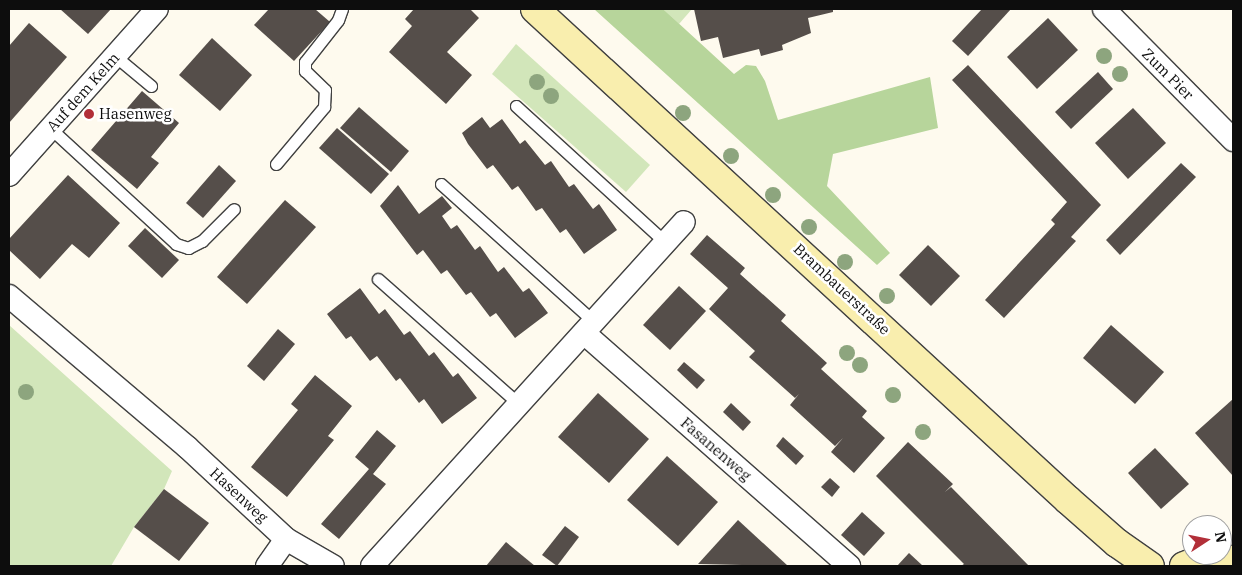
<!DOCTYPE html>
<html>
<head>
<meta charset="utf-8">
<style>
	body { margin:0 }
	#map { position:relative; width:1242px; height:575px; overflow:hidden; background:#fefaee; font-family:"IBM Plex Serif",serif }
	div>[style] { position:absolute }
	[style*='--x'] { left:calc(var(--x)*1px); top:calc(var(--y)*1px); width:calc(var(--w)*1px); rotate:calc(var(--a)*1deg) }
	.green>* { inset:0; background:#d2e6ba }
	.forest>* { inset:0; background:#b7d59b }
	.building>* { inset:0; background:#554e4a }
	.roads { filter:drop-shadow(1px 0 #404040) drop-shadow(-1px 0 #404040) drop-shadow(0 1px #404040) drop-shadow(0 -1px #404040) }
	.lane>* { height:11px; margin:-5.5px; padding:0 5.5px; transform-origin:5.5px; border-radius:5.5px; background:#fff }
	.street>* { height:22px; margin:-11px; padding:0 11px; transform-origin:11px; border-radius:11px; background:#fff }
	.secondary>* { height:28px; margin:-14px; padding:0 14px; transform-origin:14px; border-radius:14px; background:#f9eeae }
	.trees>* { width:16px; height:16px; margin:-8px; border-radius:50%; background:#8da57e }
	.dots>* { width:14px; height:14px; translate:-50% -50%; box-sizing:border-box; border:2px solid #fff; border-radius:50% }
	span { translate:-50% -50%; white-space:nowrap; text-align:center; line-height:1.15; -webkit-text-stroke:5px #fff; paint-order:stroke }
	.street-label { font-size:15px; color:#0d0d0d }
	.poi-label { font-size:15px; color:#0d0d0d }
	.left { translate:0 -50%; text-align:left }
	.frame { position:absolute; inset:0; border:10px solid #0d0d0d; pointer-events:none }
	.north { position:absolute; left:1182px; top:515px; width:50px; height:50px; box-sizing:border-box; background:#fff; border:1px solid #9e9e9e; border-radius:50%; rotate:79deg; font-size:14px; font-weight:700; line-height:20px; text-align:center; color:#0d0d0d }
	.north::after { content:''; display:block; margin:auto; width:18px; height:22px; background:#b22f39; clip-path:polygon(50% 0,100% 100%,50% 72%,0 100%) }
</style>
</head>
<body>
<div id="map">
	<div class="green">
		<div style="clip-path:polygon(663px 9px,692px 9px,679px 24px)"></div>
		<div style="clip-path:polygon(516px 44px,650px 165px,626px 192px,492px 74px)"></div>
		<div style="clip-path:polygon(9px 325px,172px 471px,164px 489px,134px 527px,111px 566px,9px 566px)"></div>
	</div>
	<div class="forest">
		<div style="clip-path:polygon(594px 9px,663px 9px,734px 74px,746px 65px,756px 66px,765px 81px,778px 120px,930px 77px,938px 128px,833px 154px,827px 186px,890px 253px,877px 265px)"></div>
	</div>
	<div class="building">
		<div style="clip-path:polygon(60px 9px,111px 9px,88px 34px)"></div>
		<div style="clip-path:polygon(269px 9px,315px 9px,330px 22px,294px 61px,254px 25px)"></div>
		<div style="clip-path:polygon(414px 9px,470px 9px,479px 18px,447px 52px,472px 75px,446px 104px,389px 52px,412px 26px,405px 19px)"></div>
		<div style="clip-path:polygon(694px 9px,833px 9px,833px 12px,808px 18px,811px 33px,782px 45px,783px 50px,761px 56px,759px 49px,723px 58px,718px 37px,701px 41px)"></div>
		<div style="clip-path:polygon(982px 9px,1011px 9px,968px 56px,952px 41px)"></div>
		<div style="clip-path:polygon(1048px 18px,1078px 50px,1037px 89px,1007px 57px)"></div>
		<div style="clip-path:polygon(29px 23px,67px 57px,9px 123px,9px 46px)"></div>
		<div style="clip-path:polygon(212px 38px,252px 75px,220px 111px,179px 75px)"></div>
		<div style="clip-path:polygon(968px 65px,1101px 205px,1071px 237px,1076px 241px,1004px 318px,985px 300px,1055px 224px,1051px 220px,1067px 202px,952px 80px)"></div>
		<div style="clip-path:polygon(1098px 72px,1113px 89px,1071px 129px,1055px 112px)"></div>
		<div style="clip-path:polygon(142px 91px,179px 123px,151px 157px,159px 163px,137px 189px,91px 150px)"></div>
		<div style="clip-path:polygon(359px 107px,409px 151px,391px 172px,340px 128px)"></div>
		<div style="clip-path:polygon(1133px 108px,1166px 143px,1128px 179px,1095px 143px)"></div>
		<div style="clip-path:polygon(482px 117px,490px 128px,502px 119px,520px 144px,525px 140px,545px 165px,551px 161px,569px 187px,574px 184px,593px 209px,599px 204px,617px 230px,584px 254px,566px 229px,560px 233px,542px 208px,536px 211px,518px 186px,512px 190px,493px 165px,487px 169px,468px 144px,462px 133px)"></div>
		<div style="clip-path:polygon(337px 128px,389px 174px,371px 194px,319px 148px)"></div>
		<div style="clip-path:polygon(1181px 163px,1196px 177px,1120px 255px,1106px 240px)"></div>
		<div style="clip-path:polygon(219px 165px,236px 181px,203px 218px,186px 203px)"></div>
		<div style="clip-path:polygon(68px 175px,120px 223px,89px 258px,72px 244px,40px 279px,9px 250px,9px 239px)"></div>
		<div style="clip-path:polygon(398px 185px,419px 214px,442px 196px,452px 208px,442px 216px,451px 229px,457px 225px,475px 250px,480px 246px,498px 272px,504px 267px,523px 292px,529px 288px,548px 313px,515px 338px,496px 313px,490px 317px,471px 292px,466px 295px,447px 270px,441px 274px,423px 250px,417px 255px,380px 206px)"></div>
		<div style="clip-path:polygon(285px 200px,316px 227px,247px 304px,217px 277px)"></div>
		<div style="clip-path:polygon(145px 228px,179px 260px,162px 278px,128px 246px)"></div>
		<div style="clip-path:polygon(707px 235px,745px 268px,740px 274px,786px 315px,781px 321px,827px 363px,821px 369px,867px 411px,862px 417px,885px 438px,854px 473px,831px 452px,843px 438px,835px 446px,790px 405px,799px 394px,795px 398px,749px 357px,755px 351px,709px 309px,728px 288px,690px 254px)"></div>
		<div style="clip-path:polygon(928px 245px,960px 276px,931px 306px,899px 275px)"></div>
		<div style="clip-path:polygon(679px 286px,706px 311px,670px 350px,643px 325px)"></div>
		<div style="clip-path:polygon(360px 288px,379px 314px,385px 309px,404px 335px,410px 331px,429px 356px,434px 352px,453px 377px,458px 373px,477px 398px,442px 424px,424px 399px,419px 403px,400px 378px,396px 381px,377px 356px,370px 361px,351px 336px,346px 339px,327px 314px)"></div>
		<div style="clip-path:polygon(1111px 325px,1164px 372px,1135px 404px,1083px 358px)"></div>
		<div style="clip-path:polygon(278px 329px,295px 344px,264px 381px,247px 366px)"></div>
		<div style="clip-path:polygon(684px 362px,705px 380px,697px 389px,677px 370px)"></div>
		<div style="clip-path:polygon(315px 375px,352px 406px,328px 436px,334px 440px,287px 497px,251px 467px,298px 410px,291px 404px)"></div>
		<div style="clip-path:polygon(598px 393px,649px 439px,609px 483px,558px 437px)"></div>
		<div style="clip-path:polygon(1233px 399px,1233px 476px,1195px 433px)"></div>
		<div style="clip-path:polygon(731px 403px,751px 422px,743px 431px,723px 412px)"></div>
		<div style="clip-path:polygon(377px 430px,396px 446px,373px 474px,386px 484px,339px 539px,321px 524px,369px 469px,355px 457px)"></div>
		<div style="clip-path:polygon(783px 437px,804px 456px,796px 465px,776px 446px)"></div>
		<div style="clip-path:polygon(908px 442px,953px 484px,945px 492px,951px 487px,1029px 566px,961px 566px,964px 564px,876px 476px)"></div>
		<div style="clip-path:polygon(1155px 448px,1189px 484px,1161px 509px,1128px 473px)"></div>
		<div style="clip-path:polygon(667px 456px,718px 502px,678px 546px,627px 500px)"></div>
		<div style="clip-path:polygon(830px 478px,840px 487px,832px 497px,821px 487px)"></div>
		<div style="clip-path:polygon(164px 489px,209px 523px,179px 561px,134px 527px)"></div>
		<div style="clip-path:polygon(862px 512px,885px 533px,864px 556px,841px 535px)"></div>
		<div style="clip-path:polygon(738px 520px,788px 566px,698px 564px)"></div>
		<div style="clip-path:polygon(565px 526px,579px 537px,557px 566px,542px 555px)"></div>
		<div style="clip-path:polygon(506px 542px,535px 566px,486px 566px)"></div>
		<div style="clip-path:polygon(909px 553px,923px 566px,897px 566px)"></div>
	</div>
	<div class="roads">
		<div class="lane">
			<div style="--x:115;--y:56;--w:47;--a:39.8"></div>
			<div style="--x:516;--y:106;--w:200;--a:42.4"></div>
			<div style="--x:50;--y:128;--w:171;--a:42.6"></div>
			<div style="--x:176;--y:244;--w:13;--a:18"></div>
			<div style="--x:188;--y:248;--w:16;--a:-27"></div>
			<div style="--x:202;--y:241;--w:45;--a:-45"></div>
			<div style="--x:276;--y:164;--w:75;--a:-49.9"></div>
			<div style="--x:324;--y:107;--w:17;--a:-87"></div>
			<div style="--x:325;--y:90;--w:28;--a:-136"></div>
			<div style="--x:305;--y:71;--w:9;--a:-90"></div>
			<div style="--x:305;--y:62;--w:53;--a:-51.8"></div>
			<div style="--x:338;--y:20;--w:12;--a:-70"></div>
			<div style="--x:441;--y:184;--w:206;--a:42"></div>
			<div style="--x:378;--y:279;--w:188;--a:41.6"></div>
		</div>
		<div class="street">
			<div style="--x:1104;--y:9;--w:184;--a:45.4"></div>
			<div style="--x:9;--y:175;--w:222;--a:-48.3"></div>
			<div style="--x:9;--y:296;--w:233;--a:40.3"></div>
			<div style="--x:187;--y:447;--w:135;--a:42.9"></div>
			<div style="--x:286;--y:539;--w:33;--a:125"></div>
			<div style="--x:584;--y:333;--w:353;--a:41.3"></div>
			<div style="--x:286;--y:539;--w:54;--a:29.9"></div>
			<div style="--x:372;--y:566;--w:464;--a:-47.8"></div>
		</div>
		<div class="secondary">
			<div style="--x:535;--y:9;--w:725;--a:42.65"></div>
			<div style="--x:1068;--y:500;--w:65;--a:41.3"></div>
			<div style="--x:1117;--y:543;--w:40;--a:34.9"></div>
			<div style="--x:1184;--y:566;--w:25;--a:-21"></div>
			<div style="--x:1207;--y:557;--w:26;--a:7"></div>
		</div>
	</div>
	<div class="trees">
		<div style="left:1104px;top:56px"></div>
		<div style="left:1120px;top:74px"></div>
		<div style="left:537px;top:82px"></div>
		<div style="left:551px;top:96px"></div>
		<div style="left:683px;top:113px"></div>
		<div style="left:731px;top:156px"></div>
		<div style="left:773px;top:195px"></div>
		<div style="left:809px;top:227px"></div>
		<div style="left:845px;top:262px"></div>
		<div style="left:887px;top:296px"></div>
		<div style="left:847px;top:353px"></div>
		<div style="left:860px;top:365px"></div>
		<div style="left:26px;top:392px"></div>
		<div style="left:893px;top:395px"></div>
		<div style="left:923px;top:432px"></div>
	</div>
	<div class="dots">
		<div style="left:89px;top:114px;background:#b22f39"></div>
	</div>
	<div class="street-label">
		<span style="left:1168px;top:74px;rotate:45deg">Zum Pier</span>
		<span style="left:83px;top:92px;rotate:-48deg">Auf dem Kelm</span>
		<span style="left:842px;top:289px;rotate:43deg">Brambauerstraße</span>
		<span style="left:716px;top:449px;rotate:41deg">Fasanenweg</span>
		<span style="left:239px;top:495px;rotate:43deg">Hasenweg</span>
	</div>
	<div class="poi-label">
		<span class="left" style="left:99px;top:114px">Hasenweg</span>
	</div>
	<div class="frame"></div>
	<div class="north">N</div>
</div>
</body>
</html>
